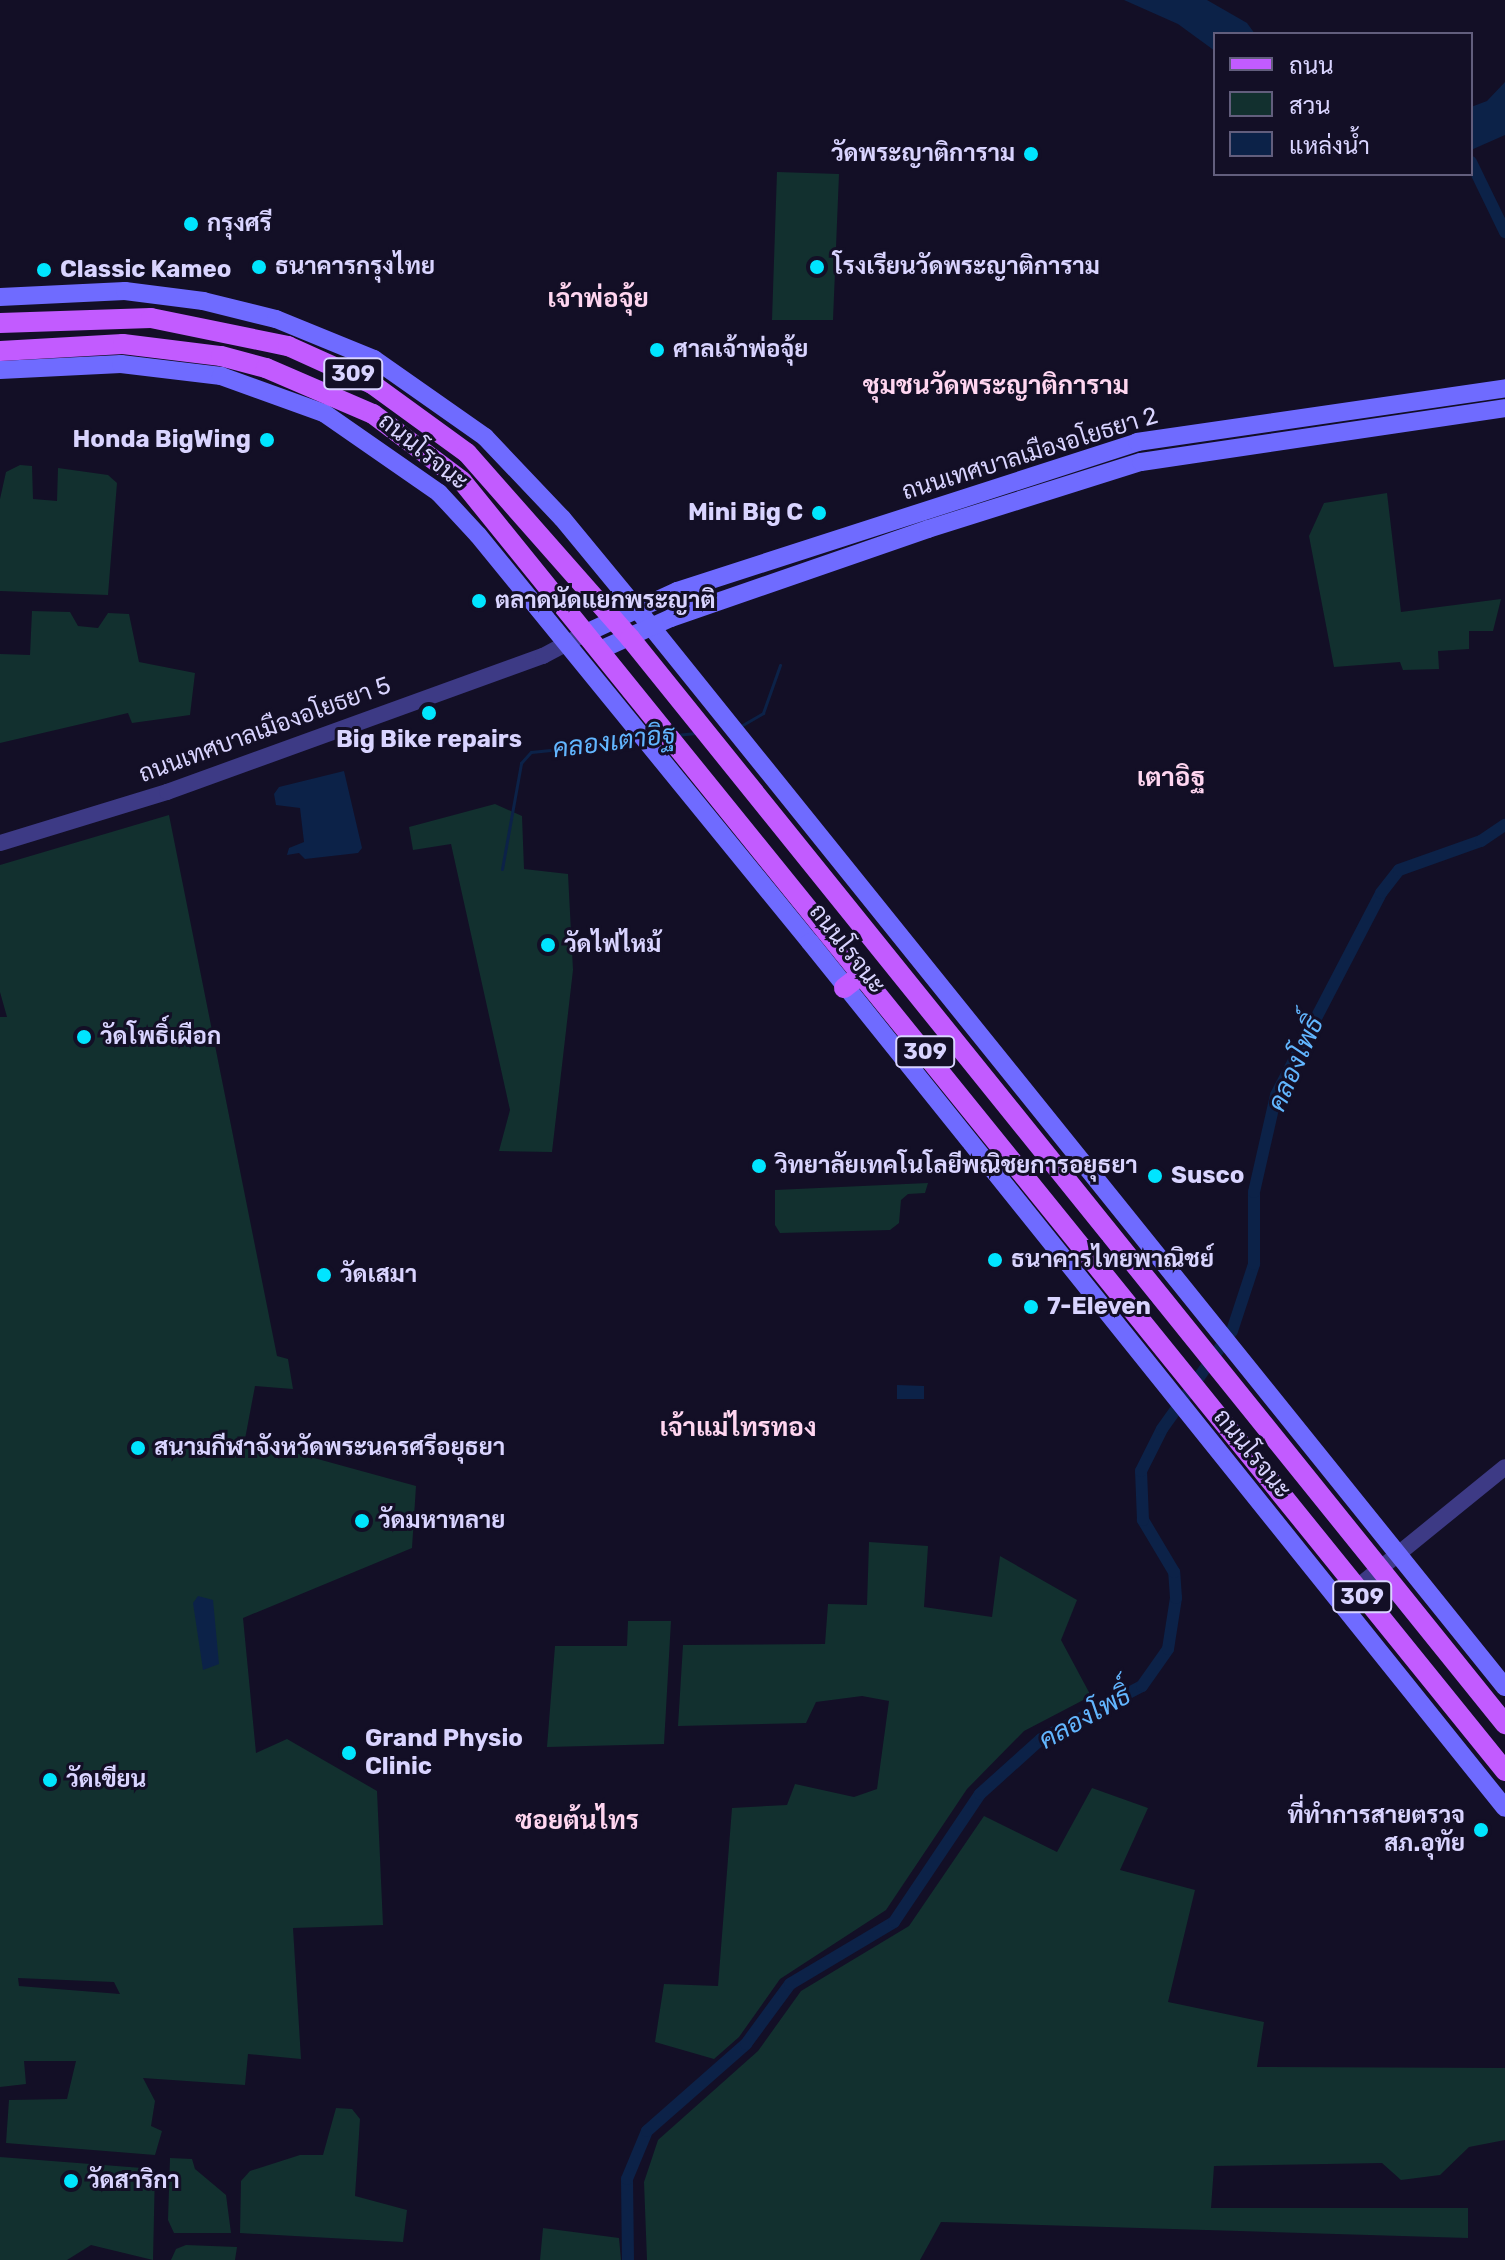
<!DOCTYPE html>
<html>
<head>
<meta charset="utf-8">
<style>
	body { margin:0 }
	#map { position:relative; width:1505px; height:2260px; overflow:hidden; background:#130f26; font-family:Rubik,Sarabun,sans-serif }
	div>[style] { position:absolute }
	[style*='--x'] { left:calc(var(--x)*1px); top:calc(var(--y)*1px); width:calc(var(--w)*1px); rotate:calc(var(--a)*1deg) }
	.green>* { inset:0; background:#12302f }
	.water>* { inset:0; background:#0c2248 }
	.stream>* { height:3px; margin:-1.5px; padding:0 1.5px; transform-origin:1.5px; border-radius:1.5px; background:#0c2248 }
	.canal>* { height:12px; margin:-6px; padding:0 6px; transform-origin:6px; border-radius:6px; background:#0c2248 }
	.tertiary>* { height:16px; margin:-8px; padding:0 8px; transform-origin:8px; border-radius:8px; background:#3d3a85 }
	.secondary>* { height:18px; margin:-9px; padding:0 9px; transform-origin:9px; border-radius:9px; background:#6f6bff }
	.primary>* { height:20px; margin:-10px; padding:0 10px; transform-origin:10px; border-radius:10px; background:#c25bff }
	.dots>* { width:22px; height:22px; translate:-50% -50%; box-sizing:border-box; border:4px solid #130f26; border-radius:50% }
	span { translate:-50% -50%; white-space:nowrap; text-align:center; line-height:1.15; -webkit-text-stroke:6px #130f26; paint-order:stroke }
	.shield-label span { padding:2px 6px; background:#130f26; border:2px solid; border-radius:6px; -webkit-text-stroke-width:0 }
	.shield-label { font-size:22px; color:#d9d4ff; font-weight:700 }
	.poi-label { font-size:24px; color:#d9d4ff; font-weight:700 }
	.right { translate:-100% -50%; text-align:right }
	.left { translate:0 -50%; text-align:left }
	.street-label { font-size:24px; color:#d9d4ff }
	.neighbourhood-label { font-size:26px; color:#ffd6f0; font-weight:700 }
	.water-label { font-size:26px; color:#62b6ff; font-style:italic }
	.legend { position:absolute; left:1213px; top:32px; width:260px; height:144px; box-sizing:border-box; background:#130f26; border:2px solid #625e7d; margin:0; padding:10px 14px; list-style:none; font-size:24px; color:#d9d4ff }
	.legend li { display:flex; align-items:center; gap:16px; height:40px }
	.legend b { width:40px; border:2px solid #625e7d }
</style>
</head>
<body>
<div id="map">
	<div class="green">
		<div style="clip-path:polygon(777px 172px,839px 174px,833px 320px,772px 320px)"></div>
		<div style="clip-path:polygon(20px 465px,32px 466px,33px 499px,57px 501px,58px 468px,108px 475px,117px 483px,108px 595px,0 591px,0 499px,6px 472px)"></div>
		<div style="clip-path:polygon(1387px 493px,1401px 612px,1501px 599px,1493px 631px,1469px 631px,1469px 649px,1438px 651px,1439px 669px,1403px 670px,1400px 662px,1334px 667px,1309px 536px,1324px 503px)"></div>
		<div style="clip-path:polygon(32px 611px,70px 612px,78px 626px,98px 628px,108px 613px,129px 614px,139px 662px,195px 673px,190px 715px,132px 723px,128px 713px,0 743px,0 654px,30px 655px)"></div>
		<div style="clip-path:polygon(495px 804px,522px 816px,524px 869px,568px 874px,573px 970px,552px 1152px,499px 1151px,510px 1110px,451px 844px,413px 850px,409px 827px)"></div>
		<div style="clip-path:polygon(evenodd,169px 815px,277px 1356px,288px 1359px,293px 1389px,255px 1386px,245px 1439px,416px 1486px,412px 1548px,243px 1618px,256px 1753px,287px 1739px,377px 1791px,383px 1925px,293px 1928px,301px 2059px,248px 2054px,245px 2085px,143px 2078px,155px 2101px,151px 2126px,162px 2131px,155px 2155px,6px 2143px,9px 2100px,67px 2099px,76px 2061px,24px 2061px,26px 2084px,0 2087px,0 1017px,7px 1017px,0 992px,0 865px,169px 815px,18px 1978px,114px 1982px,120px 1994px,19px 1986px,18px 1978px)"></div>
		<div style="clip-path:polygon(928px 1183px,925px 1193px,908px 1194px,901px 1200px,899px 1223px,890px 1230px,780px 1233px,775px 1225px,775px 1190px)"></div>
		<div style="clip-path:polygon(869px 1542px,928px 1546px,924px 1607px,992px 1617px,1000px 1556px,1077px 1600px,1061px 1640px,1091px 1696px,1024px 1731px,967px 1789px,886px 1910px,780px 1979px,739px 2037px,714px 2059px,655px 2042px,664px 1984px,718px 1986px,732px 1808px,787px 1805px,795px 1784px,854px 1797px,877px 1789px,889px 1701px,862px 1696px,816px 1702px,806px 1723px,678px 1726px,683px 1645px,825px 1644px,828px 1604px,867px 1605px)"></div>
		<div style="clip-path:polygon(628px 1621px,671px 1621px,664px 1744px,547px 1747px,555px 1646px,627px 1646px)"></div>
		<div style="clip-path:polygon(1092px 1788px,1148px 1808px,1120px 1870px,1195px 1890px,1168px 2002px,1264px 2022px,1257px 2067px,1505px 2068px,1505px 2140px,1469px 2147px,1440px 2175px,1401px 2180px,1382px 2163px,1214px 2166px,1211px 2208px,1468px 2208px,1468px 2238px,941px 2222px,920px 2260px,647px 2260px,644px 2182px,658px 2140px,758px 2051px,801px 1991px,909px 1926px,984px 1816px,1057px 1852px)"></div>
		<div style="clip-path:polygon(336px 2108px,352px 2109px,360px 2119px,355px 2196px,407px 2210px,403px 2242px,240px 2233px,241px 2181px,250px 2171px,300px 2155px,323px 2155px)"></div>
		<div style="clip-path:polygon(0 2157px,155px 2169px,153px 2260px,91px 2245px,67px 2260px,0 2260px)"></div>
		<div style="clip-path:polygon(170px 2158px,192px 2159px,195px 2169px,226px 2195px,231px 2233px,174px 2233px,168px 2220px)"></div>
		<div style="clip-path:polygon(543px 2228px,619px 2238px,621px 2260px,540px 2260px)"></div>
		<div style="clip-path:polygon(186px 2245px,237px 2247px,235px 2260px,171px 2260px,176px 2249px)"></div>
	</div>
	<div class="water">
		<div style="clip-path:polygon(1124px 0,1207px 0,1247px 23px,1255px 34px,1215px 34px,1215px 51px,1178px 24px)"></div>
		<div style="clip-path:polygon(1505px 82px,1505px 135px,1471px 150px,1471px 107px,1487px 101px)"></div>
		<div style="clip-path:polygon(344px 771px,362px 848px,358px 853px,305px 859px,299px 853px,287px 855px,289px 848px,304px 842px,300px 808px,276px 805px,274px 794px,279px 787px)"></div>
		<div style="clip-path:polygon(897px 1385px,924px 1386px,924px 1399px,897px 1399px)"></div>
		<div style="clip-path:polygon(198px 1596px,213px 1600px,219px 1664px,203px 1670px,193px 1603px)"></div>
	</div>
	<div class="stream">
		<div style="--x:739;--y:727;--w:28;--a:-30"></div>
		<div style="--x:763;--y:713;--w:51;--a:-70.5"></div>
		<div style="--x:676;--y:735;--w:20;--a:-6"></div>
		<div style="--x:502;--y:869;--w:108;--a:-79.8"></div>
		<div style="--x:521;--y:763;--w:15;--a:-48"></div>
		<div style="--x:531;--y:752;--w:107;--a:-5.9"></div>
	</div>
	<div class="canal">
		<div style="--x:1471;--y:162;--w:78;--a:64.1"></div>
		<div style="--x:628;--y:2260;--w:81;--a:-90.7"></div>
		<div style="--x:627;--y:2179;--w:52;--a:-67.4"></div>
		<div style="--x:647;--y:2131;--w:132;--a:-41.3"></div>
		<div style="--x:746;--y:2044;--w:74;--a:-53.7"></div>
		<div style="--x:790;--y:1984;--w:121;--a:-30.8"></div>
		<div style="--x:894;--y:1922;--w:154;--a:-56.1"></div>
		<div style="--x:980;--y:1794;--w:82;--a:-42"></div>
		<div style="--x:1041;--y:1739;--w:114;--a:-27.7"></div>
		<div style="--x:1142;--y:1686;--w:45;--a:-54.9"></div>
		<div style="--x:1168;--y:1649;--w:52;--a:-81.1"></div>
		<div style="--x:1176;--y:1598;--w:26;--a:-94"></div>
		<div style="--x:1174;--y:1572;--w:61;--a:-120.8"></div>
		<div style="--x:1143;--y:1520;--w:49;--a:-92.3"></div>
		<div style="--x:1141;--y:1471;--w:47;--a:-63.4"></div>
		<div style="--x:1162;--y:1429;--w:120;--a:-54.5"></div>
		<div style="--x:1232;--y:1331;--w:71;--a:-71.8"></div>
		<div style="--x:1254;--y:1264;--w:72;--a:-90"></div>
		<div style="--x:1254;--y:1192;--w:99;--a:-77.2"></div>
		<div style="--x:1276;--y:1095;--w:228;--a:-62.5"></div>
		<div style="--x:1381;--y:893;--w:29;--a:-52"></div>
		<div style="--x:1399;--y:870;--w:87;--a:-19.5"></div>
		<div style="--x:1481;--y:841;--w:29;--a:-34"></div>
	</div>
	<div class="tertiary">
		<div style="--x:0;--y:843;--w:175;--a:-17"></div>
		<div style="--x:167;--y:792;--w:400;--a:-19.9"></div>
		<div style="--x:543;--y:656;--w:49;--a:-28.1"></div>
		<div style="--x:1355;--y:1589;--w:193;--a:-39.1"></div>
	</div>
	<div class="secondary">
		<div style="--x:0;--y:297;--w:125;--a:-2.7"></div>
		<div style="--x:125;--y:291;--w:79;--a:7.3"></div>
		<div style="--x:203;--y:301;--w:75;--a:13.9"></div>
		<div style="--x:276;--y:319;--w:106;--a:22.2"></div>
		<div style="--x:374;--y:359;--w:136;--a:35.1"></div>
		<div style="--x:485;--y:437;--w:112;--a:46.5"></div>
		<div style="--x:562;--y:518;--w:118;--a:50.5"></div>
		<div style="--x:637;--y:609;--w:1384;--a:51.16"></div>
		<div style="--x:0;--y:370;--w:121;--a:-2.8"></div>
		<div style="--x:121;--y:364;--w:101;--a:6.8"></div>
		<div style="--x:221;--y:376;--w:109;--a:19.8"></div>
		<div style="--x:324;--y:413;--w:140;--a:34.8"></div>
		<div style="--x:439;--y:493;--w:57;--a:47.1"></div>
		<div style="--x:478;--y:535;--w:525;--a:50.8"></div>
		<div style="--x:810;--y:942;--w:1110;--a:51.25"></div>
		<div style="--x:586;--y:633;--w:100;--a:-24.8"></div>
		<div style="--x:677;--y:591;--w:484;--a:-17.9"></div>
		<div style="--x:1137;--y:442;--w:372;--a:-8.3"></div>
		<div style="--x:600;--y:650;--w:78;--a:-24.3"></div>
		<div style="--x:671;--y:618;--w:272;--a:-19.1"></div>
		<div style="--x:928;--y:529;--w:223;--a:-17.5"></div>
		<div style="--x:1141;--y:462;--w:368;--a:-8.4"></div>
	</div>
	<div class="primary">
		<div style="--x:0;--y:323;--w:151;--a:-1.9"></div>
		<div style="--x:151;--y:318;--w:140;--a:11.6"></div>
		<div style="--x:288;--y:346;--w:92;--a:24.3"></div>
		<div style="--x:372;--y:384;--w:117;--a:36"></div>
		<div style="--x:467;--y:453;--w:247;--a:48.6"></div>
		<div style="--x:630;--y:638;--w:1395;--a:51.14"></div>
		<div style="--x:0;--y:351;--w:123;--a:-3.3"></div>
		<div style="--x:123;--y:344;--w:99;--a:7"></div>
		<div style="--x:221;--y:356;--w:47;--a:14.9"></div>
		<div style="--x:266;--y:368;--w:116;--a:23.3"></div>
		<div style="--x:373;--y:414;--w:111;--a:37"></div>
		<div style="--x:462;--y:481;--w:1659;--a:51.04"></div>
		<div style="--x:844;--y:988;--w:23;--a:-38"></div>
	</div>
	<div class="dots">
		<div style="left:1031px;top:154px;background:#00e5ff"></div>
		<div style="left:191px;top:224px;background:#00e5ff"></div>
		<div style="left:259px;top:267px;background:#00e5ff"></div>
		<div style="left:817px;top:267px;background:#00e5ff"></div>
		<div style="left:44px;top:270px;background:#00e5ff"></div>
		<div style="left:657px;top:350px;background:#00e5ff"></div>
		<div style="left:267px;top:440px;background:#00e5ff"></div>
		<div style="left:819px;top:513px;background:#00e5ff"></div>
		<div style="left:479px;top:601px;background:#00e5ff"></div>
		<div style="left:429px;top:713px;background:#00e5ff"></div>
		<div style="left:548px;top:945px;background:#00e5ff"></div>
		<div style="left:84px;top:1037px;background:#00e5ff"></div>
		<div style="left:759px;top:1166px;background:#00e5ff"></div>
		<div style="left:1155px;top:1176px;background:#00e5ff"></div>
		<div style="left:995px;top:1260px;background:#00e5ff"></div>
		<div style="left:324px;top:1275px;background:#00e5ff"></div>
		<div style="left:1031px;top:1307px;background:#00e5ff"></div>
		<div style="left:138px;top:1448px;background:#00e5ff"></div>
		<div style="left:362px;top:1521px;background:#00e5ff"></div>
		<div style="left:349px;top:1753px;background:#00e5ff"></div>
		<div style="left:50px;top:1780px;background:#00e5ff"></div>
		<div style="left:1481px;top:1830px;background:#00e5ff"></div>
		<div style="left:71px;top:2181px;background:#00e5ff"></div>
	</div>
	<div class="shield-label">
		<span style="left:353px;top:374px">309</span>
		<span style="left:925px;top:1052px">309</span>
		<span style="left:1362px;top:1597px">309</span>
	</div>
	<div class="poi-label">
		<span class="right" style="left:1015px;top:154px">วัดพระญาติการาม</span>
		<span class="left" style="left:207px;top:224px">กรุงศรี</span>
		<span class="left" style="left:275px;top:267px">ธนาคารกรุงไทย</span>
		<span class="left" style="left:833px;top:267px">โรงเรียนวัดพระญาติการาม</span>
		<span class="left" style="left:60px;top:270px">Classic Kameo</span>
		<span class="left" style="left:673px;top:350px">ศาลเจ้าพ่อจุ้ย</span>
		<span class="right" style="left:251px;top:440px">Honda BigWing</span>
		<span class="right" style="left:803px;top:513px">Mini Big C</span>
		<span class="left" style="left:495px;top:601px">ตลาดนัดแยกพระญาติ</span>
		<span style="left:429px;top:740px">Big Bike repairs</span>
		<span class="left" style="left:564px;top:945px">วัดไฟไหม้</span>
		<span class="left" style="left:100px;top:1037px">วัดโพธิ์เผือก</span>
		<span class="left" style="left:775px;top:1166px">วิทยาลัยเทคโนโลยีพณิชยการอยุธยา</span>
		<span class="left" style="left:1171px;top:1176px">Susco</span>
		<span class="left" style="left:1011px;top:1260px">ธนาคารไทยพาณิชย์</span>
		<span class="left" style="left:340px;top:1275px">วัดเสมา</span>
		<span class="left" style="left:1047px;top:1307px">7-Eleven</span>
		<span class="left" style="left:154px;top:1448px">สนามกีฬาจังหวัดพระนครศรีอยุธยา</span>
		<span class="left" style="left:378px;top:1521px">วัดมหาทลาย</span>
		<span class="left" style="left:365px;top:1753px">Grand Physio<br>Clinic</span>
		<span class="left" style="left:66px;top:1780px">วัดเขียน</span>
		<span class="right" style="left:1465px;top:1830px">ที่ทำการสายตรวจ<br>สภ.อุทัย</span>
		<span class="left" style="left:87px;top:2181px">วัดสาริกา</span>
	</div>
	<div class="street-label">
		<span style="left:423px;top:452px;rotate:39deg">ถนนโรจนะ</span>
		<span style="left:1030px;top:454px;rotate:-17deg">ถนนเทศบาลเมืองอโยธยา 2</span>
		<span style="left:265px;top:730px;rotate:-20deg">ถนนเทศบาลเมืองอโยธยา 5</span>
		<span style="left:847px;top:949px;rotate:52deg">ถนนโรจนะ</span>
		<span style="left:1252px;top:1454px;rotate:51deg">ถนนโรจนะ</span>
	</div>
	<div class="neighbourhood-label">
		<span style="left:598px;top:299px">เจ้าพ่อจุ้ย</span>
		<span style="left:996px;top:386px">ชุมชนวัดพระญาติการาม</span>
		<span style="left:1171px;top:778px">เตาอิฐ</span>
		<span style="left:738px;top:1428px">เจ้าแม่ไทรทอง</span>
		<span style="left:577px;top:1821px">ซอยต้นไทร</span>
	</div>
	<div class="water-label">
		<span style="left:614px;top:742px;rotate:-7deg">คลองเตาอิฐ</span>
		<span style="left:1296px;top:1064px;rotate:-66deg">คลองโพธิ์</span>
		<span style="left:1085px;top:1718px;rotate:-29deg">คลองโพธิ์</span>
	</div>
	<ul class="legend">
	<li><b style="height:10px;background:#c25bff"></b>ถนน</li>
	<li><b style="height:22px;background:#12302f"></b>สวน</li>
	<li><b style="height:22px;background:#0c2248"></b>แหล่งน้ำ</li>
	</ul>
</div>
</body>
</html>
